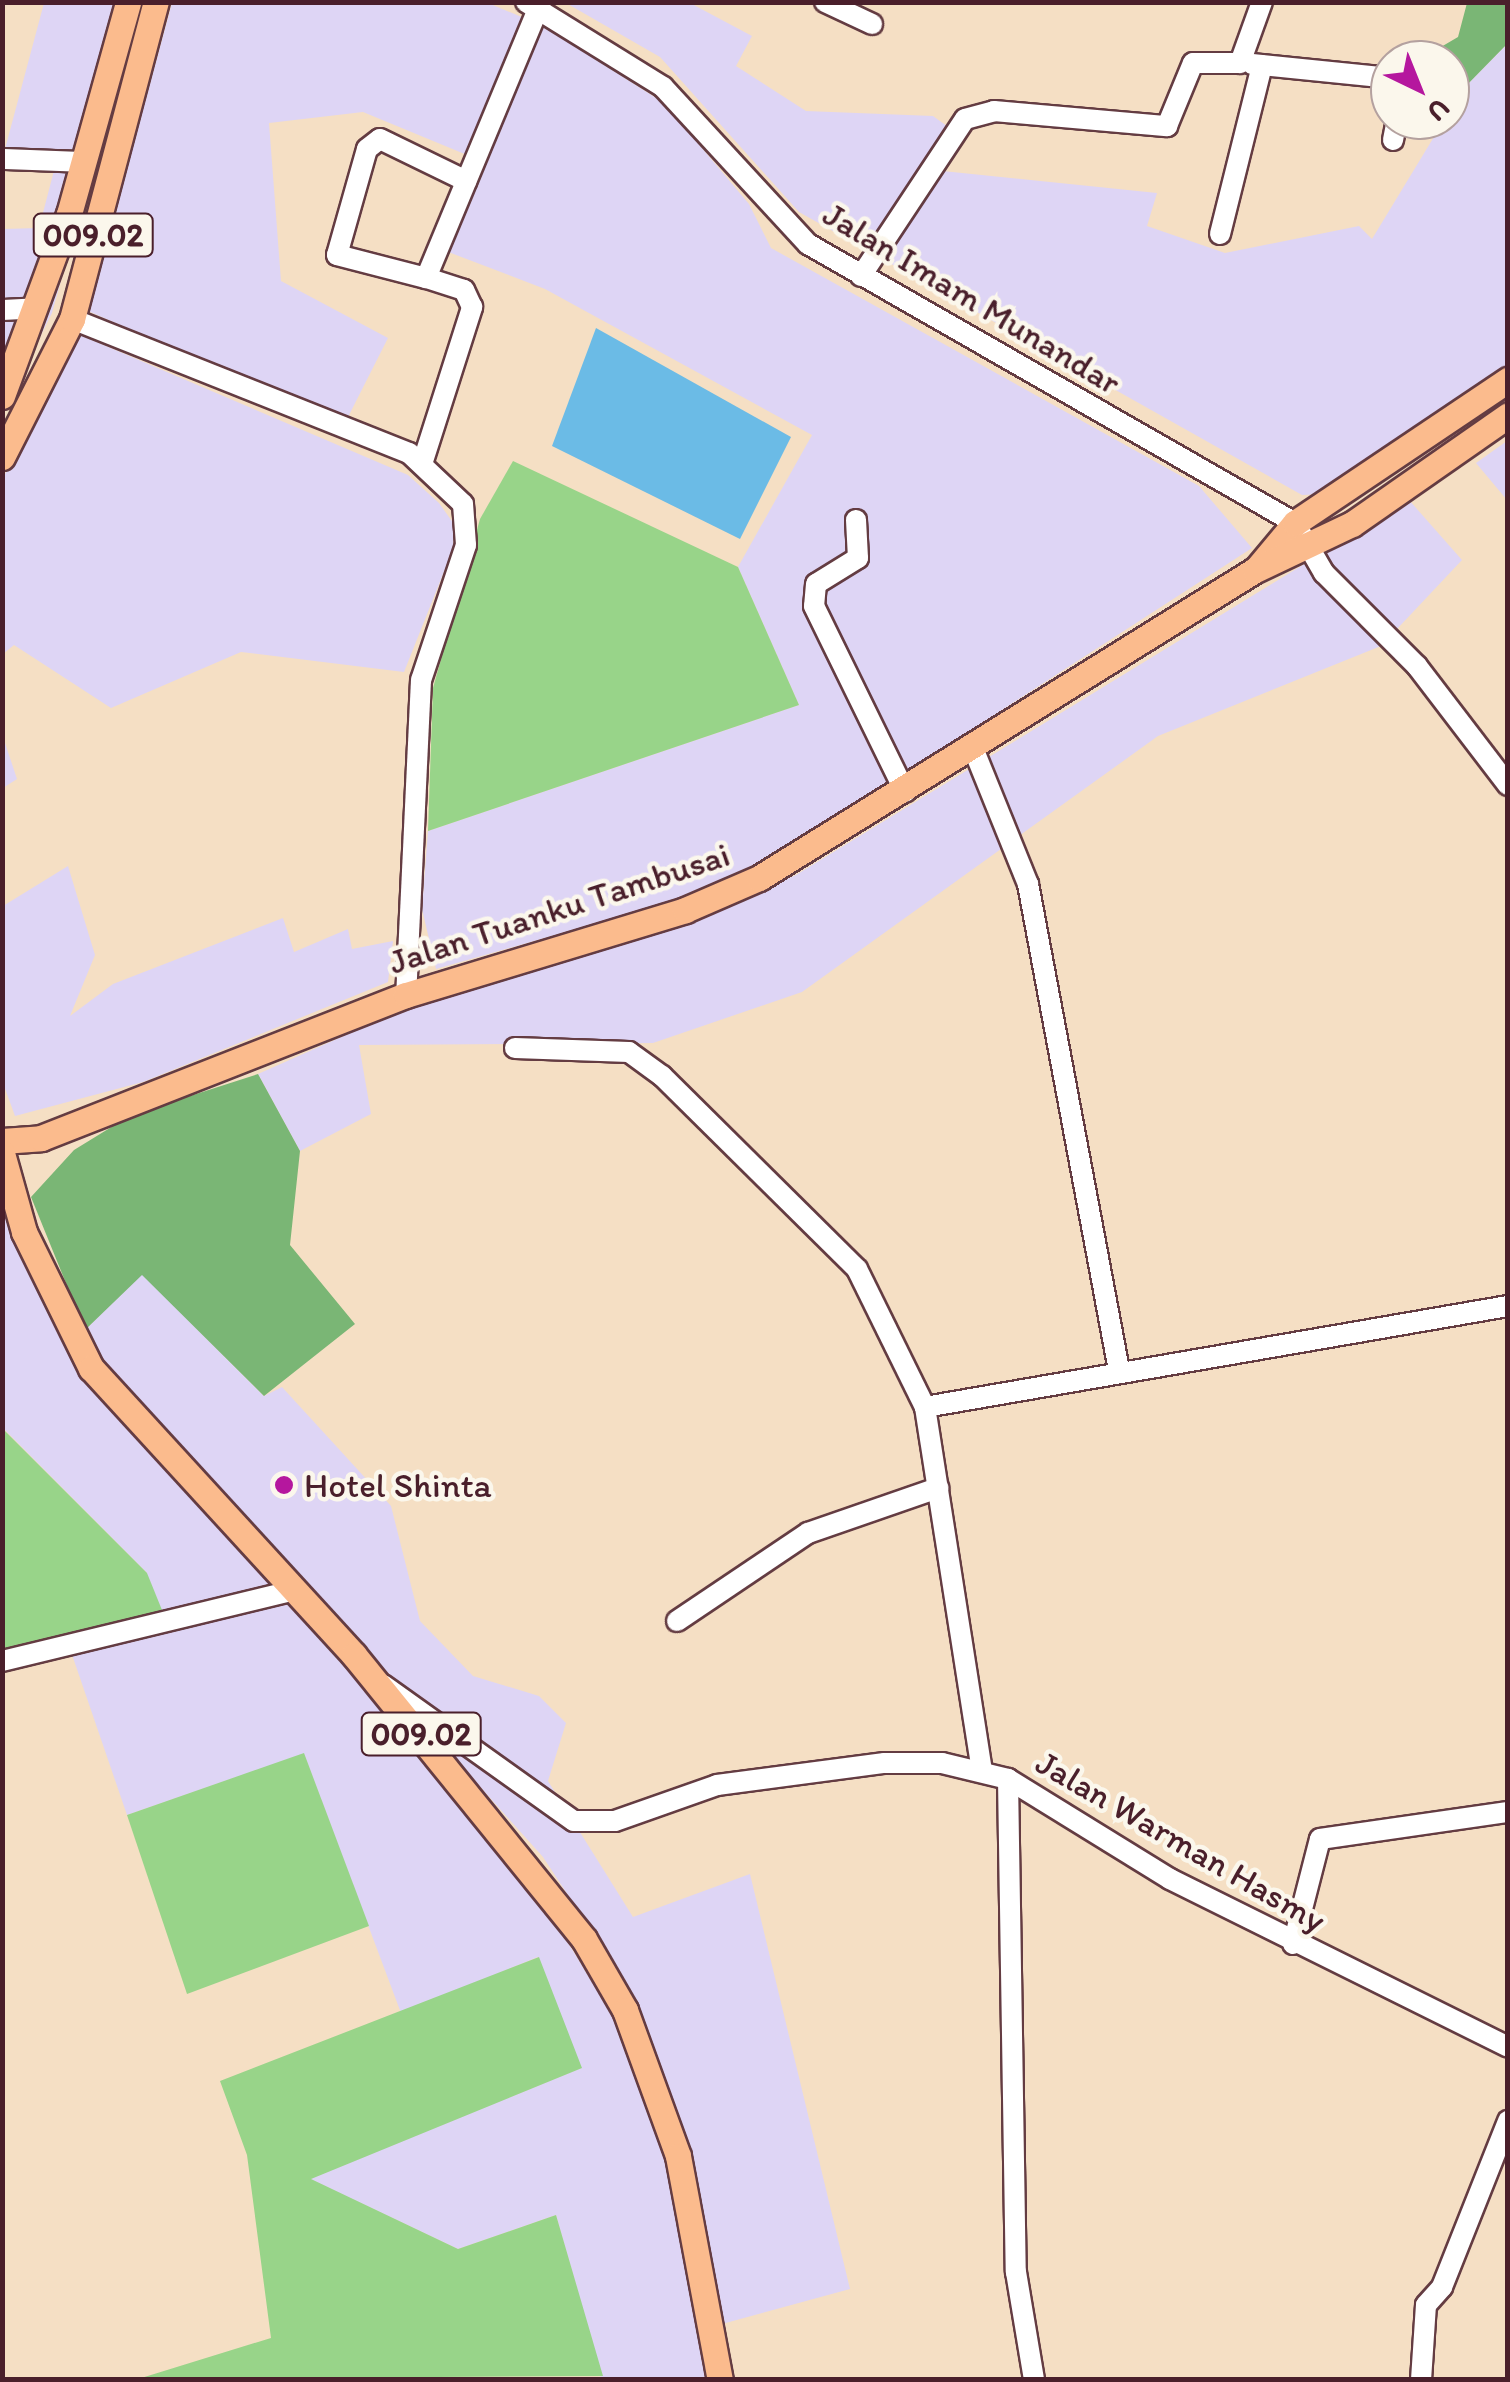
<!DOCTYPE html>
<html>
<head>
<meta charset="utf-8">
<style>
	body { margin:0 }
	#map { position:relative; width:1510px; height:2382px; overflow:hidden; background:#f5dfc4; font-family:Itim,sans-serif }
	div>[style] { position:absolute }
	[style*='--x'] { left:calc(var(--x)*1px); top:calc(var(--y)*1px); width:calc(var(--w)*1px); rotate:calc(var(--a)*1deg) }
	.built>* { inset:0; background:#ded5f5 }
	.green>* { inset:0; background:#98d489 }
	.forest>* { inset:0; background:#7ab675 }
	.water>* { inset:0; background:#6bbbe6 }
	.roads { filter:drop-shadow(2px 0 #643c42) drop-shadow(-2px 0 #643c42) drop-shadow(0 2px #643c42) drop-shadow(0 -2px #643c42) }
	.minor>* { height:20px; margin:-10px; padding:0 10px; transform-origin:10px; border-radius:10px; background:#fff }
	.major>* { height:25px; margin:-12.5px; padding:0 12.5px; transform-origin:12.5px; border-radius:12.5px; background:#fbbb8d }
	.dots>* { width:28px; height:28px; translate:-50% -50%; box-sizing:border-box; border:5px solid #fbf7ec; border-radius:50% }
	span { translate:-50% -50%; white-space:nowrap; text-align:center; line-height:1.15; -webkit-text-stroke:9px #fbf7ec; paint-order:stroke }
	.shield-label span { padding:2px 8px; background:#fbf7ec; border:2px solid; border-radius:8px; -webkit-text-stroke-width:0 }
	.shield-label { font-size:32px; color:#4a1f2b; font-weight:700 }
	.street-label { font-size:35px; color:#4a1f2b }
	.poi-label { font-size:35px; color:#4a1f2b }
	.left { translate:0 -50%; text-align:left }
	.frame { position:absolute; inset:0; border:5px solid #4a1f2b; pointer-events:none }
	.north { position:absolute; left:1370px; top:40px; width:100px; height:100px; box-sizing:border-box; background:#fbf7ec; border:2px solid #b4a19f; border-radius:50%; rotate:137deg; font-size:28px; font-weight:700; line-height:40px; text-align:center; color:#4a1f2b }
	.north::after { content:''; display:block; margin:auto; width:35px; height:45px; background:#b5179e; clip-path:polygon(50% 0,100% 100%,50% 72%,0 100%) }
</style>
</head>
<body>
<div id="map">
	<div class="built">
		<div style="clip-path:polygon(44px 3px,138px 3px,52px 313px,3px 411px,3px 229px,39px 228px,57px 159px,5px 149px)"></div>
		<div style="clip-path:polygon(172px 3px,488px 3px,543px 26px,664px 103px,749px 204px,771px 248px,1199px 486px,1252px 548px,767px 862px,688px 897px,436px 969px,422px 909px,428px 831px,799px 705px,738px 567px,812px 435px,545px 289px,430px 245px,467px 155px,363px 112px,269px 123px,281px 281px,388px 338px,345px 423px,88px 311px)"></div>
		<div style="clip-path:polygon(566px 3px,690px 3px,752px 36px,736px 66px,806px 111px,933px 116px,958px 134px,933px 170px,1157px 193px,1147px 226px,1225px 253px,1359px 226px,1372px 239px,1463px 89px,1507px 44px,1507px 366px,1324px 494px,1302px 495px,799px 212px,660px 57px)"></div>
		<div style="clip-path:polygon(78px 334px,408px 475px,439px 503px,454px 524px,453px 549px,404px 672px,241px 652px,111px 708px,14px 645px,3px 654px,3px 478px)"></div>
		<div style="clip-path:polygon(1507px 441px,1507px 500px,1476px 463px)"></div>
		<div style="clip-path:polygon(1409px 500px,1462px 560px,1381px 646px,1158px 736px,802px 992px,653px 1043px,359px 1045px,371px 1114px,300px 1151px,258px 1074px,409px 1007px,696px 919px,796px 875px)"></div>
		<div style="clip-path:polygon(4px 740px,17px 779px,3px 788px,2px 741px)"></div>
		<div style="clip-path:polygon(68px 866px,95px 955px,70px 1016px,113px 984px,283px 918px,294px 952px,348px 929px,352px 949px,393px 941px,388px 982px,143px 1082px,15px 1116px,3px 1083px,3px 906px)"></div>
		<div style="clip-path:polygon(2px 1188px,80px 1376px,282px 1586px,546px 1907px,613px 2016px,665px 2159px,709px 2379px,594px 2379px,602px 2376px,556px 2215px,458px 2249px,310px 2179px,581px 2068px,538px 1957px,401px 2013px,304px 1754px,127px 1815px,68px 1643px,147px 1573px,3px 1428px)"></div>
		<div style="clip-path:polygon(142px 1274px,264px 1396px,282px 1387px,391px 1506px,420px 1621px,473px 1676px,539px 1696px,566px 1723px,548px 1781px,633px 1917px,750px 1874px,850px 2289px,722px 2324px,691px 2165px,657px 2055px,621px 1976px,543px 1857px,100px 1362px,85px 1330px)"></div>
	</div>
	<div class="green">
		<div style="clip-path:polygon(513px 461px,738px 567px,799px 705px,428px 831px,433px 688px,480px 519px)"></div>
		<div style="clip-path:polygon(2px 1428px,147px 1573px,164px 1615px,3px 1653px)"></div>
		<div style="clip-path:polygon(304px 1753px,369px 1926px,187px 1994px,127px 1815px)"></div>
		<div style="clip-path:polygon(539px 1957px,582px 2068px,311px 2179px,458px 2249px,556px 2215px,603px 2376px,138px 2379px,271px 2338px,247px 2155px,220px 2081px)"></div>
	</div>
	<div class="forest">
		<div style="clip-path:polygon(1467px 3px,1507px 3px,1507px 44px,1463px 89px,1450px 86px,1450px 60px,1409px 60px,1414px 48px,1429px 54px,1458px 37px)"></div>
		<div style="clip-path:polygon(258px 1074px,300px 1151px,290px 1245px,355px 1324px,264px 1396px,142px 1275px,85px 1330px,31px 1197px,74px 1150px,131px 1115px)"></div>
	</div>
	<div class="water">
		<div style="clip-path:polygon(596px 328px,791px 437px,740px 539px,552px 446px)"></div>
	</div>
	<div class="roads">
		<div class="minor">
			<div style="--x:526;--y:2;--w:161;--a:31.8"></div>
			<div style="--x:663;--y:87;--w:214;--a:47.3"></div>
			<div style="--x:808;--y:244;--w:561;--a:29.81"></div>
			<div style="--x:1295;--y:523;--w:58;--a:59.9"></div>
			<div style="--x:1324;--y:573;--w:132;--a:45"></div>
			<div style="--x:1417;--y:666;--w:150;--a:52.6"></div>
			<div style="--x:825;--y:2;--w:52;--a:25.1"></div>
			<div style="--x:1252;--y:64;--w:139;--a:5.8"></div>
			<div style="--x:1393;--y:140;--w:20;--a:-79"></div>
			<div style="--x:2;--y:159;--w:82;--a:2.1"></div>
			<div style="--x:1220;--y:234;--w:174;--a:-76"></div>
			<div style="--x:861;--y:276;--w:188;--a:-56.5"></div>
			<div style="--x:965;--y:119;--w:30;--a:-15"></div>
			<div style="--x:994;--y:111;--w:174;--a:5"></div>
			<div style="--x:1167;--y:126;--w:68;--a:-67.6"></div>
			<div style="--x:1193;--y:63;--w:47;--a:0"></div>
			<div style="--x:1240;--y:63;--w:65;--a:-70.2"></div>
			<div style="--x:426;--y:278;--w:92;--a:-165.5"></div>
			<div style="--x:337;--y:255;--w:110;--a:-74.2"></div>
			<div style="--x:367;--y:149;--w:16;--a:-38"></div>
			<div style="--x:380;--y:139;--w:96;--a:26"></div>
			<div style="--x:2;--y:310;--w:34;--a:-3"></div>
			<div style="--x:72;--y:319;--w:363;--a:21.7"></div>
			<div style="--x:409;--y:453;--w:74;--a:43.4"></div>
			<div style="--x:463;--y:504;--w:41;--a:85.8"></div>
			<div style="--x:466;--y:545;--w:142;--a:108.4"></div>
			<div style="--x:421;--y:680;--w:315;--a:92.7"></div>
			<div style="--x:423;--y:461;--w:162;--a:-72.3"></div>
			<div style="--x:472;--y:307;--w:19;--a:-115"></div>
			<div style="--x:464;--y:290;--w:40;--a:-162"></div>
			<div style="--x:426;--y:278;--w:299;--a:-67.4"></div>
			<div style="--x:856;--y:520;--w:38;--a:87"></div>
			<div style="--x:858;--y:558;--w:49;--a:148.2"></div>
			<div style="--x:816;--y:584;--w:22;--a:95"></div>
			<div style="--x:814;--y:606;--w:207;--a:63.9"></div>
			<div style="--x:973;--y:748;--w:147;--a:68"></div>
			<div style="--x:1028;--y:884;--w:496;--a:79.4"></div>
			<div style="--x:515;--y:1048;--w:114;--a:2"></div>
			<div style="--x:629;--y:1052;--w:41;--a:36"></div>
			<div style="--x:662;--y:1076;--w:274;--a:44.7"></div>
			<div style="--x:857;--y:1269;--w:154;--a:63.8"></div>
			<div style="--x:925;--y:1407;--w:592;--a:-9.83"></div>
			<div style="--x:925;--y:1407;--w:368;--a:81.1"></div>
			<div style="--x:677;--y:1621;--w:158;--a:-33.9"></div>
			<div style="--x:808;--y:1533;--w:138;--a:-19.1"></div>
			<div style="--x:2;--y:1661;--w:302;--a:-13.6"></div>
			<div style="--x:383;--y:1685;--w:234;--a:35.5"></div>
			<div style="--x:574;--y:1821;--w:41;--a:0"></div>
			<div style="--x:615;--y:1821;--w:108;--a:-19.4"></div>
			<div style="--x:717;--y:1785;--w:169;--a:-7.5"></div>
			<div style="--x:885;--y:1763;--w:57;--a:0"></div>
			<div style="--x:942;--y:1763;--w:68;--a:13.6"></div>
			<div style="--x:1008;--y:1779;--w:190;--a:31.7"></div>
			<div style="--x:1170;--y:1879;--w:377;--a:26.4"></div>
			<div style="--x:1008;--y:1779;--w:493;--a:89.1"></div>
			<div style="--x:1016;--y:2272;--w:109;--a:80.5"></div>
			<div style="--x:1293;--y:1944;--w:108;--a:-75.6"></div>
			<div style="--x:1320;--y:1839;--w:190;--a:-8.2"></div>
			<div style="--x:1421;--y:2380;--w:75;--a:-86.2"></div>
			<div style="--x:1426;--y:2305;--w:24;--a:-48"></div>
			<div style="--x:1442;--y:2287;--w:179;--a:-68.3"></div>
		</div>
		<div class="major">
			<div style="--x:2;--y:396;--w:194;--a:-69.8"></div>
			<div style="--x:69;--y:214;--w:220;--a:-74.4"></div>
			<div style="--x:2;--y:457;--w:155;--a:-63.1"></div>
			<div style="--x:72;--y:319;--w:328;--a:-75.2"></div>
			<div style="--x:1259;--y:566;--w:56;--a:-50.1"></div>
			<div style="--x:1295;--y:523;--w:257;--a:-33.9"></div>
			<div style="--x:2;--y:1141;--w:39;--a:-4"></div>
			<div style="--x:41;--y:1138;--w:392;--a:-21.4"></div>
			<div style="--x:406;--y:995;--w:292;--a:-16.9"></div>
			<div style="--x:685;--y:910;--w:81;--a:-23.4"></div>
			<div style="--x:759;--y:878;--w:584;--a:-31.84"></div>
			<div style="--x:1255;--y:570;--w:107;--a:-25.4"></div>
			<div style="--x:1352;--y:524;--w:190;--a:-34.9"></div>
			<div style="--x:2;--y:1153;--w:82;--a:74.4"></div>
			<div style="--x:24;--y:1232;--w:152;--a:63.8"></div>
			<div style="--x:91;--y:1368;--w:389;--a:47.5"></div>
			<div style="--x:354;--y:1655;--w:365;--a:51"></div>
			<div style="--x:584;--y:1939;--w:82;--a:60"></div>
			<div style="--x:625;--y:2010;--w:155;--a:70"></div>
			<div style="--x:678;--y:2156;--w:228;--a:79.4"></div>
		</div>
	</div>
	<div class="dots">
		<div style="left:284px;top:1485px;background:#b5179e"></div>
	</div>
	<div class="shield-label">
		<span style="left:93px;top:235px">009.02</span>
		<span style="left:421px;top:1734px">009.02</span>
	</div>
	<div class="street-label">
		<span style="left:972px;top:298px;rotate:31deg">Jalan Imam Munandar</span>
		<span style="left:559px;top:908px;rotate:-18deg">Jalan Tuanku Tambusai</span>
		<span style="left:1181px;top:1841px;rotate:30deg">Jalan Warman Hasmy</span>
	</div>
	<div class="poi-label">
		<span class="left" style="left:304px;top:1485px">Hotel Shinta</span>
	</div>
	<div class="frame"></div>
	<div class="north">U</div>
</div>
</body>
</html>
